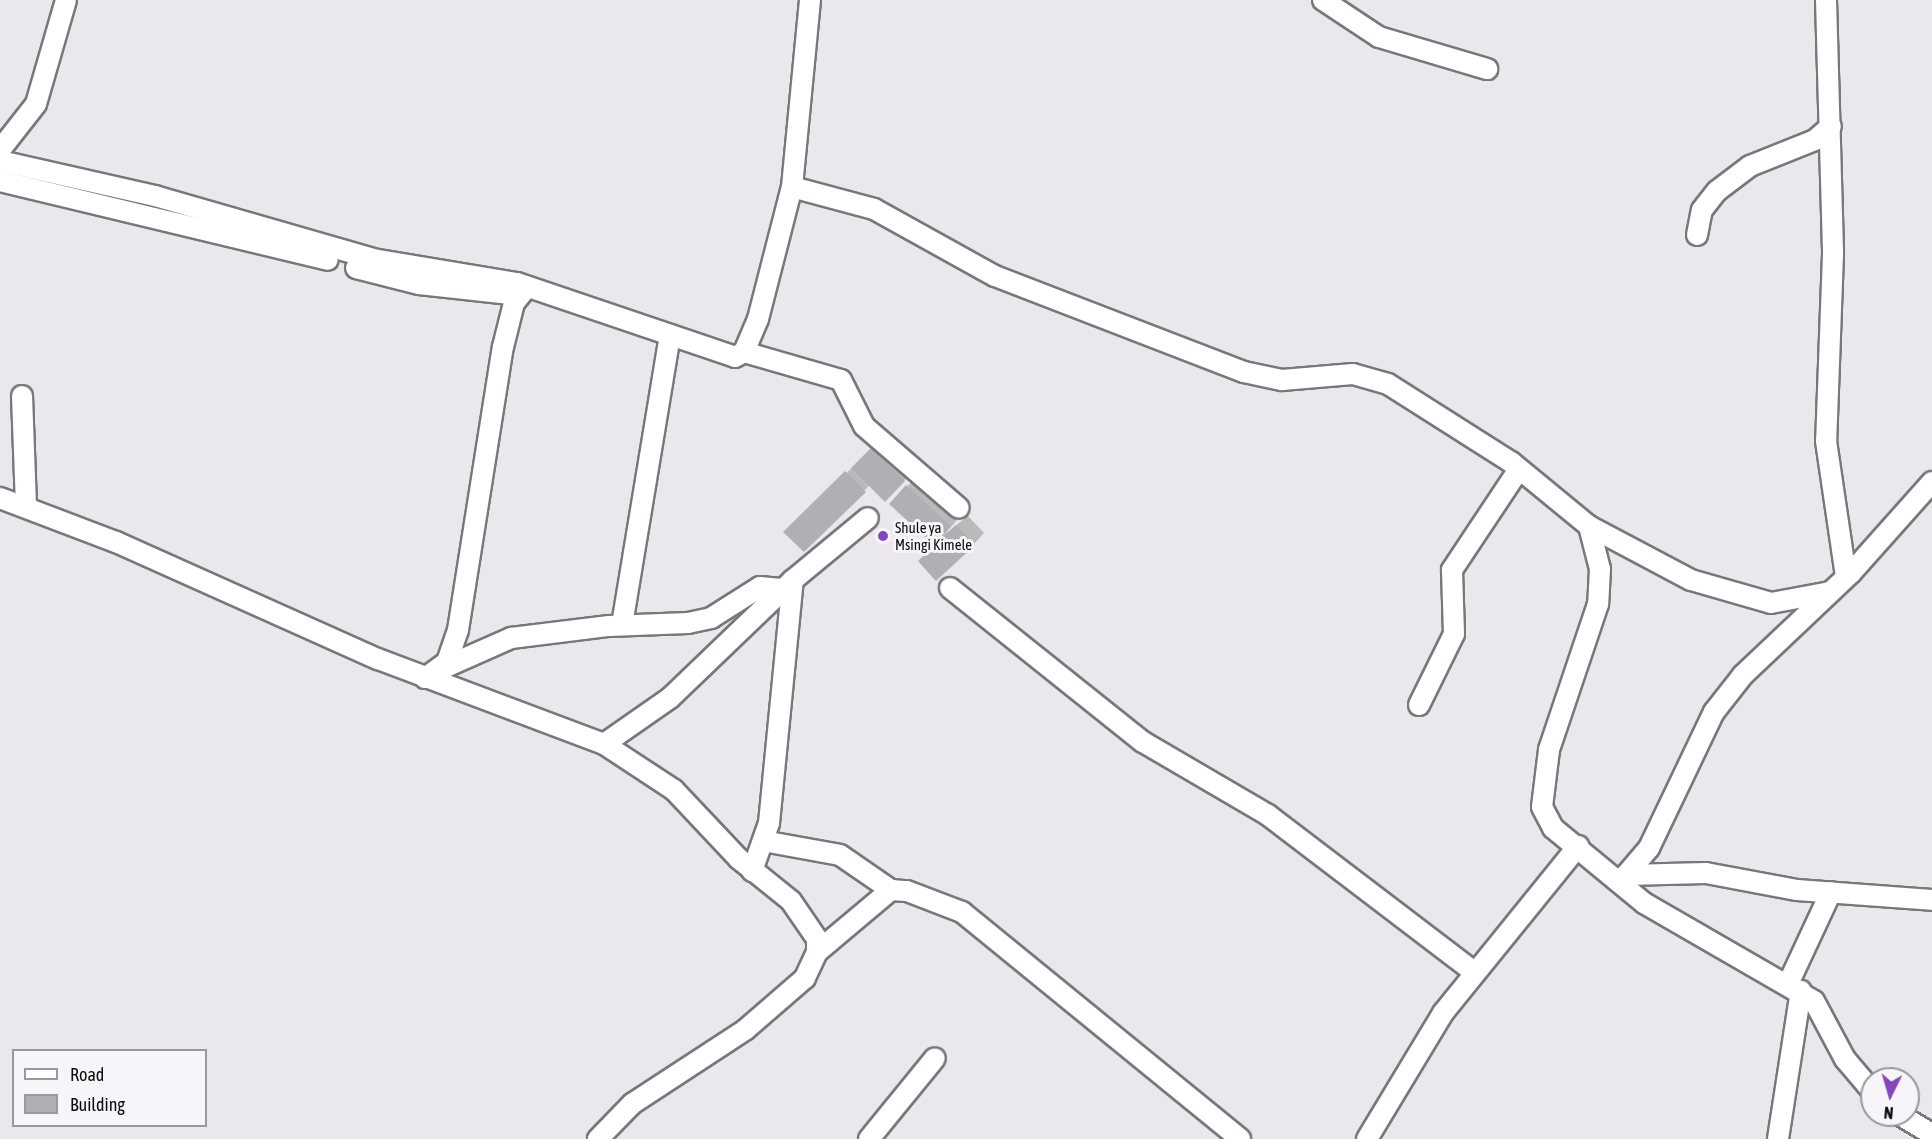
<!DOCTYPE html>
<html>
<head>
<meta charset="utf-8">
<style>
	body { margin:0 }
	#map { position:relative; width:1932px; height:1139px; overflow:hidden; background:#eae8ec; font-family:"Asap Condensed",sans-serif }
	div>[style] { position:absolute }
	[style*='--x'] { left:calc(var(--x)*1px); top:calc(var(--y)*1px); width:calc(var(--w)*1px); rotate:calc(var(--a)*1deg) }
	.shadow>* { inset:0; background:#0003 }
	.building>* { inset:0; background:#b1afb3 }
	.roads { filter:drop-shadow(2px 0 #79777b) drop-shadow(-2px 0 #79777b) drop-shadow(0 2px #79777b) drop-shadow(0 -2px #79777b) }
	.minor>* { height:20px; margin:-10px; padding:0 10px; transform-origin:10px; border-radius:10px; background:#fff }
	.dots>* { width:16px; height:16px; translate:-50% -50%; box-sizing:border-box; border:3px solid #f7f5f9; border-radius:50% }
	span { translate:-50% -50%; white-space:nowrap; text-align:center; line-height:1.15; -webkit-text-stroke:6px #f7f5f9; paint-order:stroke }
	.poi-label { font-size:15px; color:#0d0c0d }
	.left { translate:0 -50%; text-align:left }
	.legend { position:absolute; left:12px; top:1049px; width:195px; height:78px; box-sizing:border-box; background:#f7f5f9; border:2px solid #99989b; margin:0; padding:8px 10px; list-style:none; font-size:18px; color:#0d0c0d }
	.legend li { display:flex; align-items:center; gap:12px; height:30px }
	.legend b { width:30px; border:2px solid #99989b }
	.north { position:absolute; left:1860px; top:1067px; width:60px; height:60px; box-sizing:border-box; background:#f7f5f9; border:2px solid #99989b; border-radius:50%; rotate:185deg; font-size:16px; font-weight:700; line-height:24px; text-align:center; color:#0d0c0d }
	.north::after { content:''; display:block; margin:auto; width:21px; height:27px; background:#8545bb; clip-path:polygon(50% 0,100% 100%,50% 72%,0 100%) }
</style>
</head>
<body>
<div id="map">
	<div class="shadow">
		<div style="clip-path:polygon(883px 438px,915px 469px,885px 500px,870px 485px,804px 550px,785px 532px)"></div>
		<div style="clip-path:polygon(918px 475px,961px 515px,945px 534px,968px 516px,984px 533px,974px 544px,936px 545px,891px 504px)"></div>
	</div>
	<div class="building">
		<div style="clip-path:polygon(871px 448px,905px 481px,885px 502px,851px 468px)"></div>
		<div style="clip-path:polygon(845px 471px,866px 492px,804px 552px,783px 532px)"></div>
		<div style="clip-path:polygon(906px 485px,951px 526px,934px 545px,889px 504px)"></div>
		<div style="clip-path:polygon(956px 525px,975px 545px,936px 581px,918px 561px)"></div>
	</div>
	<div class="roads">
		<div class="minor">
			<div style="--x:1323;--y:0;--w:67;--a:33.5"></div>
			<div style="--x:1379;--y:37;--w:113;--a:16.5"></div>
			<div style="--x:1826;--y:0;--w:254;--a:88.4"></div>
			<div style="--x:1833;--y:254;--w:187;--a:92.1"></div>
			<div style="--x:1826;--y:441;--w:137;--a:81.6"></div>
			<div style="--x:0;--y:150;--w:58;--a:-52"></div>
			<div style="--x:36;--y:104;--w:108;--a:-73.9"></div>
			<div style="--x:0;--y:161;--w:159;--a:12.7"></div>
			<div style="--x:155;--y:196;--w:227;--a:16.1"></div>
			<div style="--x:373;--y:259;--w:146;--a:9.5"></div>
			<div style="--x:517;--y:283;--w:230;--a:18.7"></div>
			<div style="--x:735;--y:357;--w:10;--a:-29"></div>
			<div style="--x:744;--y:352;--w:36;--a:-67"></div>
			<div style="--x:758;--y:319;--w:136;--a:-75.6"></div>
			<div style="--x:792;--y:187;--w:188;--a:-84.5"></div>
			<div style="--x:0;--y:181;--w:337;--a:13.5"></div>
			<div style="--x:792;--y:187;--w:85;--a:15"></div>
			<div style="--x:874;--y:209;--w:138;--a:29"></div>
			<div style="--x:995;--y:276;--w:267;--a:21.1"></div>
			<div style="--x:1244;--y:372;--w:39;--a:12"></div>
			<div style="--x:1282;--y:380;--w:71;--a:-4.8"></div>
			<div style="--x:1353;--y:374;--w:36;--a:16"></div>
			<div style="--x:1388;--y:384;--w:146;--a:32.4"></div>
			<div style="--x:1511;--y:462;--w:101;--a:39.4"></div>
			<div style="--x:1589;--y:526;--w:115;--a:27.9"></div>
			<div style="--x:1691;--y:580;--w:83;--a:16"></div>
			<div style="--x:1771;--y:603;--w:60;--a:-10.6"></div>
			<div style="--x:1697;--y:235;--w:25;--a:-79"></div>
			<div style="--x:1702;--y:210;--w:24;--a:-52"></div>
			<div style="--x:1717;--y:191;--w:41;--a:-37.1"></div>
			<div style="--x:1750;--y:166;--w:70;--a:-21.8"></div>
			<div style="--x:1815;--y:140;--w:21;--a:-41"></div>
			<div style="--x:356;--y:268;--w:65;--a:14.3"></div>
			<div style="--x:419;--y:284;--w:101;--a:6.3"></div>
			<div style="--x:744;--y:352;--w:101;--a:16.1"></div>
			<div style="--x:841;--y:380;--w:51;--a:63.4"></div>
			<div style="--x:864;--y:426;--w:125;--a:40.8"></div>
			<div style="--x:22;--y:396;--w:111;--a:87.9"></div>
			<div style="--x:0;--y:498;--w:124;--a:20.8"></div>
			<div style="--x:116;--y:542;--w:287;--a:24.1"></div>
			<div style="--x:378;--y:659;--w:241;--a:20.6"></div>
			<div style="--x:604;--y:744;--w:84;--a:33.3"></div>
			<div style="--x:674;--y:790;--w:95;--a:46.7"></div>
			<div style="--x:739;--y:859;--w:67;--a:38.9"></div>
			<div style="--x:791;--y:901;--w:46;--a:55.6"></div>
			<div style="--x:817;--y:939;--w:13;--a:90"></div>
			<div style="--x:817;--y:952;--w:29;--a:115"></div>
			<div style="--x:805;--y:978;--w:79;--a:139.1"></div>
			<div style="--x:745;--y:1030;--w:135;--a:146.8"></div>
			<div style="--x:632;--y:1104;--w:49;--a:134.2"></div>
			<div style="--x:1589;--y:526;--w:44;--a:75.7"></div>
			<div style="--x:1600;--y:569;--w:35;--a:93"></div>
			<div style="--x:1598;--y:604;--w:154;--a:108.6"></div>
			<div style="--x:1549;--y:750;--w:57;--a:97"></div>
			<div style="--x:1542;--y:807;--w:24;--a:62"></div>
			<div style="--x:1553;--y:828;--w:118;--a:39.5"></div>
			<div style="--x:1644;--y:903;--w:196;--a:30"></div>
			<div style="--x:1814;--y:1001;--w:66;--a:61.9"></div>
			<div style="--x:1845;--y:1059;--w:42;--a:49.8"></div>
			<div style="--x:950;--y:588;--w:247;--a:38.6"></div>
			<div style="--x:1143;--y:742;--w:145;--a:30.3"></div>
			<div style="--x:1268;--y:815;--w:259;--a:37.3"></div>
			<div style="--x:622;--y:625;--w:294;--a:-80.6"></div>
			<div style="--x:441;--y:669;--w:77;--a:-23.9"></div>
			<div style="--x:511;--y:638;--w:99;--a:-7"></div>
			<div style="--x:609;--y:626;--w:79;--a:-2.2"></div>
			<div style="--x:688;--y:623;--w:24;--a:-12"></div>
			<div style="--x:711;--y:618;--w:58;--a:-32.3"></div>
			<div style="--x:760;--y:587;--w:24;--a:5"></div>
			<div style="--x:425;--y:678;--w:27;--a:-36"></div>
			<div style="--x:447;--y:662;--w:34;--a:-71"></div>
			<div style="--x:458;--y:630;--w:287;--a:-81"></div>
			<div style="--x:503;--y:347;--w:45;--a:-76"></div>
			<div style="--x:514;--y:303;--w:21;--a:-51"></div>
			<div style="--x:1419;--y:705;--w:79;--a:-63.8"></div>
			<div style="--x:1454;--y:634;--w:64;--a:-91.8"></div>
			<div style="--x:1452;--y:570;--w:121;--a:-56.4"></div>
			<div style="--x:604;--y:744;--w:80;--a:-34.9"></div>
			<div style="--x:670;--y:698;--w:170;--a:-43.8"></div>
			<div style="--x:793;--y:580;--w:97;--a:-39.6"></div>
			<div style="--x:763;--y:841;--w:78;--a:10.3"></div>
			<div style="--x:840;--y:855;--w:62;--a:34.5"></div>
			<div style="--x:752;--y:871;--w:51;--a:-70.5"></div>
			<div style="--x:769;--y:823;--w:244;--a:-84.4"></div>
			<div style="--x:1626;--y:875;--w:80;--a:-1.4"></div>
			<div style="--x:1706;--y:873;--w:93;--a:10.6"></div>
			<div style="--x:1797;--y:890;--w:135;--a:4.2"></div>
			<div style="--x:1620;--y:882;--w:45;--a:-49.5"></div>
			<div style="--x:1649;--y:848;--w:151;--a:-64.5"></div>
			<div style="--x:1714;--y:712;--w:47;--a:-51.9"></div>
			<div style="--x:1743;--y:675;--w:149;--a:-43.4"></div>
			<div style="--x:1851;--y:573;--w:122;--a:-48.3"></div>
			<div style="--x:817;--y:952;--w:97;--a:-40"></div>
			<div style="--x:891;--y:890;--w:16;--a:4"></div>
			<div style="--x:907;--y:891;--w:59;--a:20.9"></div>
			<div style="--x:962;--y:912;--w:359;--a:39.2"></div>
			<div style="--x:1789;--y:982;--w:99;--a:-65"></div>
			<div style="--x:1900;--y:1115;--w:37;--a:31"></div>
			<div style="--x:869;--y:1139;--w:104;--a:-50.8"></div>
			<div style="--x:1367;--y:1139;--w:147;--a:-58.9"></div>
			<div style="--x:1443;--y:1013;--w:215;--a:-51"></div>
			<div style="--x:1778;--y:1139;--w:150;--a:-81.2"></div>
		</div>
	</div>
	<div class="dots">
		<div style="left:883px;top:536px;background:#8545bb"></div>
	</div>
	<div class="poi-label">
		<span class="left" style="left:895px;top:536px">Shule ya<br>Msingi Kimele</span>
	</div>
	<ul class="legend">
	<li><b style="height:8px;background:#fff"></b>Road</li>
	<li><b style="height:16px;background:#b1afb3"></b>Building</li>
	</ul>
	<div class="north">N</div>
</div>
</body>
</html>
